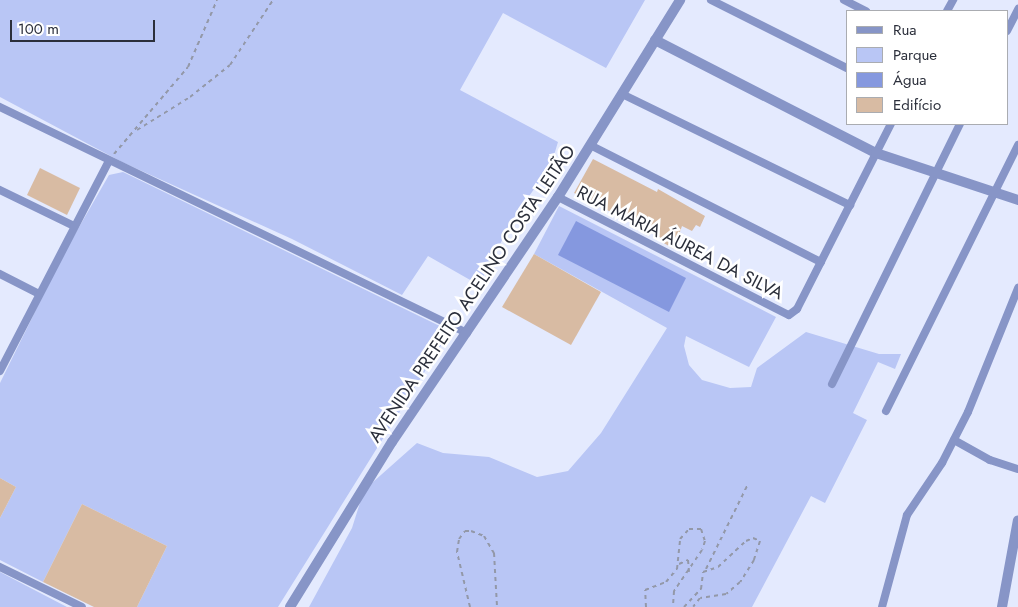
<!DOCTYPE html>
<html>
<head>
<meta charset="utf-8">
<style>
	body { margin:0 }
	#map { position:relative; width:1018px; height:607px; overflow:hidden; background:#e4eafe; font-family:Jost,sans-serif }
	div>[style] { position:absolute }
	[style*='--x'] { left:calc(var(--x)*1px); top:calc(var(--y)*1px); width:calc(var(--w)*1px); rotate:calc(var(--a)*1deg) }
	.green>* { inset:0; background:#b9c6f5 }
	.water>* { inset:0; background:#8598df }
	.building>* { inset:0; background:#d8bba3 }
	.path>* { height:2px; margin-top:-1px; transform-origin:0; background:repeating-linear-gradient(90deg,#9398a8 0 4px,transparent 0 8px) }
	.minor>* { height:8px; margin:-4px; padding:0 4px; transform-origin:4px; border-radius:4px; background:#8795c7 }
	.tertiary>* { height:10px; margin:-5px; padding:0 5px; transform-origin:5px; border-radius:5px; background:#8795c7 }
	span { translate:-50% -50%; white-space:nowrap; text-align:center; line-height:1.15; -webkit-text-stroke:5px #fff; paint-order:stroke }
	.street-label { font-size:18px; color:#2b2f3b }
	.legend { position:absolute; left:846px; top:10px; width:162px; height:115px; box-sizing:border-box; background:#fff; border:1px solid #aaacb1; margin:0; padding:6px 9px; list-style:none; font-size:15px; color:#2b2f3b }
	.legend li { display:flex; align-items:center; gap:10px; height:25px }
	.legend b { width:25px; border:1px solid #aaacb1 }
	.scale { position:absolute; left:10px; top:20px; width:145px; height:22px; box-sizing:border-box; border:2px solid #2b2f3b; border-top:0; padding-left:6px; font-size:15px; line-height:18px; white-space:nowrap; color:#2b2f3b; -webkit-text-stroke:4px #fff; paint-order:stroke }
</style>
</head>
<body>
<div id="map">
	<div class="green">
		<div style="clip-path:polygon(0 0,645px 0,606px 68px,503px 13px,460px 90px,558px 142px,551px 165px,513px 219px,479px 285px,428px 256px,402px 295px,292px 239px,122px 162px,0 97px)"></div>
		<div style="clip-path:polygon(123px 172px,450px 331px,278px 607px,137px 607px,167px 546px,82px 504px,43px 582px,0 560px,0 518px,16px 487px,0 478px,0 383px,63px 255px,109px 175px)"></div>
		<div style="clip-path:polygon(559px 206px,776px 317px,749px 367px,686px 336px,684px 346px,689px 365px,702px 380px,730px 388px,751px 387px,757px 368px,806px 332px,879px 354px,901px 354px,895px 369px,878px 362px,853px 413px,867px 420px,825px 503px,811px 496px,752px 607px,309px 607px,352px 528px,364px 490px,417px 443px,443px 453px,489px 457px,537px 477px,568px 471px,601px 433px,667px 328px,534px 254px)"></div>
		<div style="clip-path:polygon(0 572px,21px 583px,67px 607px,0 607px)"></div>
	</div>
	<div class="water">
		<div style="clip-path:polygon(576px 221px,686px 278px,669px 312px,558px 255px)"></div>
	</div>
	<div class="building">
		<div style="clip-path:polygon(593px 159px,657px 192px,658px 189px,705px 216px,700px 227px,696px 225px,692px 231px,682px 226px,674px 249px,662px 242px,663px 239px,574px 193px)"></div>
		<div style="clip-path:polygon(40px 168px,80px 188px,67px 215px,27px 195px)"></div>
		<div style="clip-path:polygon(534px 254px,601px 292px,571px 345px,502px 307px)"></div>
		<div style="clip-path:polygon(0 478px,16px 487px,0 518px)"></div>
		<div style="clip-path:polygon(82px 504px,167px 546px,137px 607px,94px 607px,43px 582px)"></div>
	</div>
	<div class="path">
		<div style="--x:137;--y:130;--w:62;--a:-31.9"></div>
		<div style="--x:190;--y:97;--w:51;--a:-38.7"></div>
		<div style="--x:230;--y:65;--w:78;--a:-56.5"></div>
		<div style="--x:114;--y:154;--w:114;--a:-49.6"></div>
		<div style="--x:188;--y:67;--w:73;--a:-66.6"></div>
		<div style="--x:679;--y:564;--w:10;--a:-24"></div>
		<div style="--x:688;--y:560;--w:12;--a:85"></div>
		<div style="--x:706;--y:569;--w:95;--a:-63.7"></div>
		<div style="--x:470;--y:607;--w:57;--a:-103.3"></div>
		<div style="--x:457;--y:552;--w:13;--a:-81"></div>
		<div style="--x:459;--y:539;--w:10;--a:-53"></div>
		<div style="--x:465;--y:531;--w:6;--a:0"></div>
		<div style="--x:471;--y:531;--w:14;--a:21"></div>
		<div style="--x:484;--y:536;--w:20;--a:60"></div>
		<div style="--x:494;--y:553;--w:54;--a:86.8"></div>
		<div style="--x:646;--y:607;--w:17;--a:-93"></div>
		<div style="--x:645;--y:590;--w:22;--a:-21"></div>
		<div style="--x:666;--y:582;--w:17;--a:-50"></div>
		<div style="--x:677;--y:569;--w:30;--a:-84"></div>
		<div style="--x:680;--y:539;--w:13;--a:-48"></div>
		<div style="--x:689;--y:529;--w:12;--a:0"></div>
		<div style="--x:701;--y:529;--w:13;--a:72"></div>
		<div style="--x:705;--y:541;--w:9;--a:108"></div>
		<div style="--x:702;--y:550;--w:50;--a:124.3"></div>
		<div style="--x:674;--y:591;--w:16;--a:94"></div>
		<div style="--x:684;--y:607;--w:25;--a:-47"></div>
		<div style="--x:701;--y:589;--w:17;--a:-83"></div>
		<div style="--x:703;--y:572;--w:16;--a:-18"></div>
		<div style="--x:718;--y:567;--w:38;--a:-43"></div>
		<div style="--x:746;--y:541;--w:8;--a:-23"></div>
		<div style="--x:753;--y:538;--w:8;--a:23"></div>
		<div style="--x:760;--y:541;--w:20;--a:108"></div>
		<div style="--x:754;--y:560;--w:26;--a:122"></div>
		<div style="--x:740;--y:582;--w:18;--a:139"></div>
		<div style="--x:726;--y:594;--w:26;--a:171"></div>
		<div style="--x:700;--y:598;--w:11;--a:128"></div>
	</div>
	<div class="minor">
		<div style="--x:711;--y:0;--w:152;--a:26.6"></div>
		<div style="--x:844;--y:0;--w:25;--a:27"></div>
		<div style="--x:947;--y:11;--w:13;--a:-61"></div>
		<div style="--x:1007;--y:31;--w:25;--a:-63"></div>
		<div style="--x:622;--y:94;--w:254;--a:26"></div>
		<div style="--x:0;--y:107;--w:519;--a:25.82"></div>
		<div style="--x:590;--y:145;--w:259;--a:26.9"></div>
		<div style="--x:0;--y:190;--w:82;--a:25.9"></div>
		<div style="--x:558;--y:197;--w:259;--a:27.1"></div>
		<div style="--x:789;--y:315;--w:10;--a:-37"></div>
		<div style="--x:797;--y:309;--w:208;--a:-63.1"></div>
		<div style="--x:0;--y:274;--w:44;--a:27.1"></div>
		<div style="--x:0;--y:371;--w:237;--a:-62.6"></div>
		<div style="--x:832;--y:384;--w:290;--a:-63.8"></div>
		<div style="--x:886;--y:411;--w:297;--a:-63.6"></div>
		<div style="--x:954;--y:440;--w:41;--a:29.1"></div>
		<div style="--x:990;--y:460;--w:29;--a:18"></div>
		<div style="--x:0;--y:567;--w:91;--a:26"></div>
		<div style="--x:882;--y:607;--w:95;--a:-74.8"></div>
		<div style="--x:907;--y:515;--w:63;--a:-56.1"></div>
		<div style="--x:942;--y:463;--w:57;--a:-63"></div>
		<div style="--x:968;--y:412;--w:134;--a:-68"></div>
	</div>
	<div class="tertiary">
		<div style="--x:655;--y:40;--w:248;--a:27.1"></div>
		<div style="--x:876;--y:153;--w:150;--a:18.3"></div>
		<div style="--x:290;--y:607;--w:194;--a:-58.3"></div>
		<div style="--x:392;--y:442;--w:296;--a:-55.9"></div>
		<div style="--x:558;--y:197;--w:232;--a:-58.2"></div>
		<div style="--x:1002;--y:607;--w:88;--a:-79.6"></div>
	</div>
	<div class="street-label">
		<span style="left:680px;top:243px;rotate:27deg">RUA MARIA ÁUREA DA SILVA</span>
		<span style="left:472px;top:294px;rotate:-56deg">AVENIDA PREFEITO ACELINO COSTA LEITÃO</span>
	</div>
	<ul class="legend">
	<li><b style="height:6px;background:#8795c7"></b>Rua</li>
	<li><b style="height:14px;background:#b9c6f5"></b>Parque</li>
	<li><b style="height:14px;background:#8598df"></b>Água</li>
	<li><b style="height:14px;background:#d8bba3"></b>Edifício</li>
	</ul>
	<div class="scale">100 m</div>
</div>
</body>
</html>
